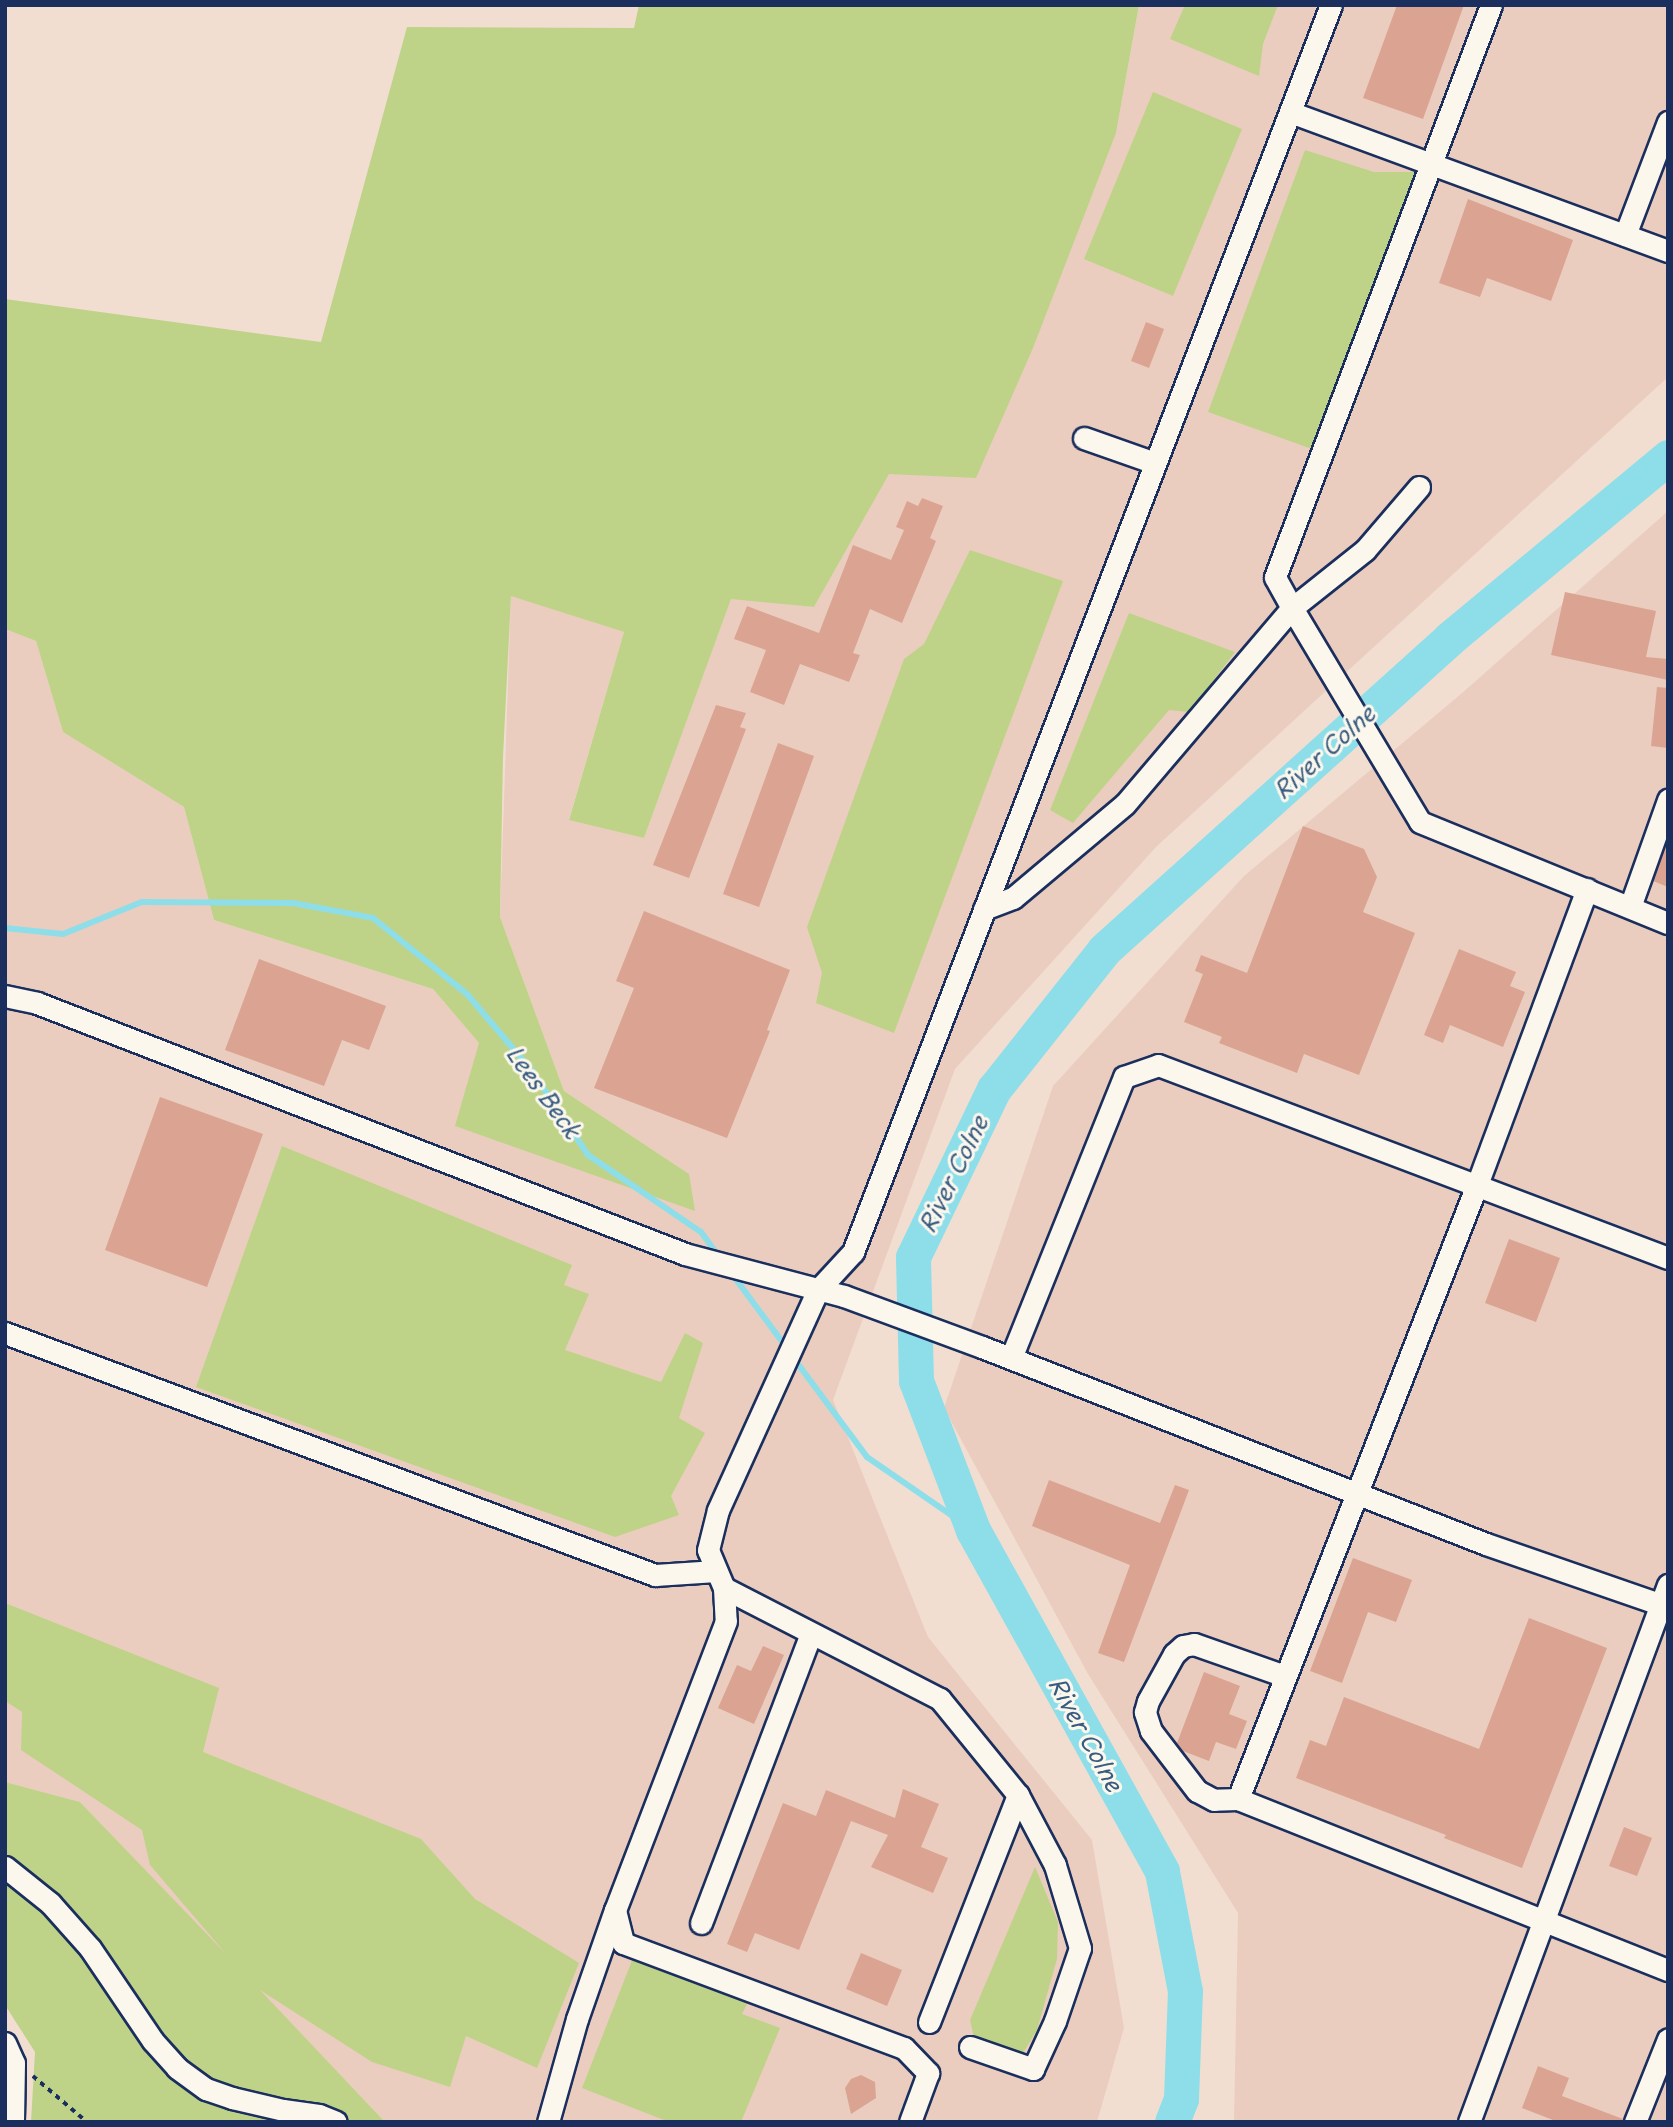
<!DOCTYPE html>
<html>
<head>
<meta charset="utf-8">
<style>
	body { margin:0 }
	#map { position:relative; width:1673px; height:2127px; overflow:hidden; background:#f1ded1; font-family:"Playpen Sans",sans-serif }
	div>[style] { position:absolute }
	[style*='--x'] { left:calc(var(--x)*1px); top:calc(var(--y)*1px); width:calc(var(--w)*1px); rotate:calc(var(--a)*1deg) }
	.built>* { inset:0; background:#eacdbe }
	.green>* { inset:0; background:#bed388 }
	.stream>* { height:6px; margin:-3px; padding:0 3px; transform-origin:3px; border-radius:3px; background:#8edeea }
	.river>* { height:35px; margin:-17.5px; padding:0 17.5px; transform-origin:17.5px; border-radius:17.5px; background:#8edeea }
	.building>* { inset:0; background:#dba492 }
	.path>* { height:3.5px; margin-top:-1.75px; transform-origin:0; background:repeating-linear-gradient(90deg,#1b2f5e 0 5px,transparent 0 10px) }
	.roads { filter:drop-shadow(2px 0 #1b2f5e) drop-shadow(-2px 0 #1b2f5e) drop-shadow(0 2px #1b2f5e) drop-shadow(0 -2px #1b2f5e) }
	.minor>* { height:21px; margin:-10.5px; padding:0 10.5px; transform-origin:10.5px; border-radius:10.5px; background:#fbf7ec }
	span { translate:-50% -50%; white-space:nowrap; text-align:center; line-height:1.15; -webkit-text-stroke:6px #fbf7ec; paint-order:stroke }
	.water-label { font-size:23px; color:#385b81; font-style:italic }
	.frame { position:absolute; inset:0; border:7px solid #1b2f5e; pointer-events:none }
</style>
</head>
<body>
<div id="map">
	<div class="built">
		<div style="clip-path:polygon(1139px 5px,1668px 5px,1668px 377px,1156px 847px,955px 1069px,833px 1400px,928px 1637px,1092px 1840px,1124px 2028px,1097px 2122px,385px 2122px,80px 1802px,5px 1782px,5px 629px,36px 641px,63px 732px,184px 807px,214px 920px,433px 989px,479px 1043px,689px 1174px,564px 1091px,500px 917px,511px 595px,624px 632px,569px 819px,644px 838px,731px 598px,814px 607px,889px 473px,1116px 133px)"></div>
		<div style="clip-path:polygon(1668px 511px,1668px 2122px,1234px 2122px,1238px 1913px,1088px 1674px,944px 1408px,1053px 1086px,1244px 876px,1461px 694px)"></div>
	</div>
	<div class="green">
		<div style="clip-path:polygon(639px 5px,1139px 5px,1116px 133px,1033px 348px,976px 478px,889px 474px,814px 607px,731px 599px,644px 838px,569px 820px,624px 632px,511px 596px,503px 757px,500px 917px,564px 1091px,689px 1174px,695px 1211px,455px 1126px,479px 1043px,433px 989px,214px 920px,184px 807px,63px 732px,36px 641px,5px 629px,5px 299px,321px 342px,407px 27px,634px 28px)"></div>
		<div style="clip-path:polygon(1185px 5px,1278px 5px,1263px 44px,1259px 76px,1170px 39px)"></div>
		<div style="clip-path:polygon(1153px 92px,1242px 129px,1173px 296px,1084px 259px)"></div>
		<div style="clip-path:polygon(1305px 150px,1374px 172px,1415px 172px,1312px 449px,1208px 412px)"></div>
		<div style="clip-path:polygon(970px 550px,1063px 581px,894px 1033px,816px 1003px,822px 973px,807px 927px,904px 659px,924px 644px)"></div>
		<div style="clip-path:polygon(1129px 613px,1235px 652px,1189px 712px,1169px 710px,1073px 823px,1050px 810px)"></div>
		<div style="clip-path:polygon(282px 1146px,572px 1265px,564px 1285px,589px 1294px,565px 1350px,661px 1382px,685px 1333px,703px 1343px,679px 1418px,705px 1433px,671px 1496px,679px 1515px,615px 1537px,196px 1387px)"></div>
		<div style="clip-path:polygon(5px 1603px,219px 1688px,203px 1752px,421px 1839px,475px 1899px,579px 1963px,537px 2068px,466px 2036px,450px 2087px,372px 2062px,260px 1990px,385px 2122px,31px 2122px,35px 2052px,5px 2005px,5px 1782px,80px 1802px,226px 1954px,150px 1865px,142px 1830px,21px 1750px,22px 1712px,5px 1701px)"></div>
		<div style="clip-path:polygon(1035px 1867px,1058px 1922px,1057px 1959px,1037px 2030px,1023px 2053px,974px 2038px,970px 2020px)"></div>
		<div style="clip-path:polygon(633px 1958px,748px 2002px,742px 2014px,780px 2028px,741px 2122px,669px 2122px,582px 2088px)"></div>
	</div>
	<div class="stream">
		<div style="--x:5;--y:928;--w:58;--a:5.9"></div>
		<div style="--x:63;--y:934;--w:85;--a:-22.1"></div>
		<div style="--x:142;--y:902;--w:151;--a:0.4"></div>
		<div style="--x:293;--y:903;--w:81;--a:10.6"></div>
		<div style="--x:373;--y:918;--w:121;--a:39"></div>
		<div style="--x:467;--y:994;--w:101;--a:49.8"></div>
		<div style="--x:532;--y:1071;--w:101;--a:56.3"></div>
		<div style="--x:588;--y:1155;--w:137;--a:34.3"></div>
		<div style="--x:701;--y:1232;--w:31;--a:54"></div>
		<div style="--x:732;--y:1274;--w:91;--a:53.5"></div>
		<div style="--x:792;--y:1356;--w:126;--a:53.4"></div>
		<div style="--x:867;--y:1457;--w:129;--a:34.6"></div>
	</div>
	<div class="river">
		<div style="--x:1172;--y:2122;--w:25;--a:-69"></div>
		<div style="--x:1181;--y:2099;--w:108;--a:-87.9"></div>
		<div style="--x:1185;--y:1991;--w:122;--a:-100.9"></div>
		<div style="--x:1162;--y:1871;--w:390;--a:-119"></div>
		<div style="--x:973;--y:1530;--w:160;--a:-110.9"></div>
		<div style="--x:916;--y:1381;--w:124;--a:-91.4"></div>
		<div style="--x:913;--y:1257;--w:187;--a:-64.3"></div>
		<div style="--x:994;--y:1089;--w:177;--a:-51.6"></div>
		<div style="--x:1104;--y:950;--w:464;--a:-42"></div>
		<div style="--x:1449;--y:639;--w:285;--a:-39.7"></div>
	</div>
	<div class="building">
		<div style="clip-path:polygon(1397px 5px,1464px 5px,1423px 119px,1363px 98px)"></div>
		<div style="clip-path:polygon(1468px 199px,1573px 240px,1551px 301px,1487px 278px,1480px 297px,1439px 283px)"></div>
		<div style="clip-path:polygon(1146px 322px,1164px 329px,1149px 368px,1131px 361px)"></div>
		<div style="clip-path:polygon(922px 498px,943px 506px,930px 538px,936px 541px,902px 623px,870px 609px,853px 653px,860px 655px,849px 682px,800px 664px,784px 705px,750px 692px,766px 650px,734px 639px,747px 606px,819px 633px,853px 545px,891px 560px,904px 530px,896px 527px,907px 501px,918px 506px)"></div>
		<div style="clip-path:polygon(1565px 592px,1656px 611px,1646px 657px,1668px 659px,1668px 680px,1551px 655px)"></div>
		<div style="clip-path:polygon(1657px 687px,1668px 688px,1668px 748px,1651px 746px)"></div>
		<div style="clip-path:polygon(716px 705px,746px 713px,740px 727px,746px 729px,689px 878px,653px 865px)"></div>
		<div style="clip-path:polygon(778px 743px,814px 756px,759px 907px,723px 894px)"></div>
		<div style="clip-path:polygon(1303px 826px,1364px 849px,1377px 877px,1363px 912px,1415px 933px,1359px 1075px,1304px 1054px,1297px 1073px,1219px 1043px,1222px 1037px,1184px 1022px,1203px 974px,1195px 971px,1201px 955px,1247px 973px)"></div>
		<div style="clip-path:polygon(1668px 840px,1668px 887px,1653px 881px)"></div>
		<div style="clip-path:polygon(644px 911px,790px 970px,767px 1030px,770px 1031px,727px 1138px,594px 1088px,634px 988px,616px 981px)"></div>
		<div style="clip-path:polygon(1459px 949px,1516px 972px,1510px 986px,1525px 992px,1503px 1047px,1450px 1025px,1443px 1043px,1424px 1035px)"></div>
		<div style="clip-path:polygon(259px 959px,386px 1006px,369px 1050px,342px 1040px,324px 1086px,225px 1050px)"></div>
		<div style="clip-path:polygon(160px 1097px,263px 1134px,207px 1287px,105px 1250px)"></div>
		<div style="clip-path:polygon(1509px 1239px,1560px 1258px,1536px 1322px,1485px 1303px)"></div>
		<div style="clip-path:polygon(1049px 1480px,1160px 1523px,1175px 1485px,1189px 1490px,1124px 1662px,1098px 1653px,1130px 1565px,1032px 1526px)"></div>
		<div style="clip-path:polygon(1353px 1558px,1412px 1580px,1396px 1622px,1368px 1612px,1342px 1683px,1310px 1671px)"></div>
		<div style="clip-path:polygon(1529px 1618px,1607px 1648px,1522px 1868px,1444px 1838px,1446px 1835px,1296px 1778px,1310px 1740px,1326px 1746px,1344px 1697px,1479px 1749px)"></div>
		<div style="clip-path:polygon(763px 1646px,784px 1655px,754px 1724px,718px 1708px,737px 1665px,751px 1671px)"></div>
		<div style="clip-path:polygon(1204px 1672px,1240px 1686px,1229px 1714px,1247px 1721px,1236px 1749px,1216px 1742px,1209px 1761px,1183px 1751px,1177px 1743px)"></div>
		<div style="clip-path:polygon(903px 1789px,939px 1804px,921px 1847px,948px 1858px,933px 1893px,871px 1867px,888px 1835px,851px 1821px,799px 1950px,755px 1933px,747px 1952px,727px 1944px,783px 1803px,816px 1816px,826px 1790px,895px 1818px)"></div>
		<div style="clip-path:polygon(1624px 1827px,1652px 1838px,1637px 1876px,1609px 1866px)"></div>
		<div style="clip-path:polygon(861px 1953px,902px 1970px,887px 2006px,846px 1989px)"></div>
		<div style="clip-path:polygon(1538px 2066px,1569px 2078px,1562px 2096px,1623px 2119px,1622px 2122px,1558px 2122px,1522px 2108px)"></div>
		<div style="clip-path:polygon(861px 2075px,875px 2082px,876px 2098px,851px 2114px,845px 2088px,851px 2079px)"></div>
	</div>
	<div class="path">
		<div style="--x:33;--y:2076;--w:71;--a:40.4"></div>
	</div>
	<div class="roads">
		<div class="minor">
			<div style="--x:1290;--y:112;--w:403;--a:20.2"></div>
			<div style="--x:1625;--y:235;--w:121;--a:-69.2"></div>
			<div style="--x:1084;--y:438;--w:75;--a:19.4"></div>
			<div style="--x:1419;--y:487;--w:83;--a:130.6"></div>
			<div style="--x:1365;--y:550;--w:93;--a:141.5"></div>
			<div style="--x:1292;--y:608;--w:249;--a:59.1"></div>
			<div style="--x:1420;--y:822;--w:268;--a:22.2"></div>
			<div style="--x:1587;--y:889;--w:318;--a:110.4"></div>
			<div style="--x:1476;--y:1187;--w:657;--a:111.25"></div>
			<div style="--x:1238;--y:1799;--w:463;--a:21.7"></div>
			<div style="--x:1630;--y:907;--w:114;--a:-70.4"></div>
			<div style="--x:984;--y:909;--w:31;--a:-21"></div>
			<div style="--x:1013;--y:898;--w:146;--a:-40"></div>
			<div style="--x:1125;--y:804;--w:257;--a:-49.6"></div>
			<div style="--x:1292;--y:608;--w:35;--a:-119"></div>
			<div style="--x:1275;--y:577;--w:611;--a:-69.31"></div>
			<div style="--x:5;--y:996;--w:33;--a:12"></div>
			<div style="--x:37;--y:1003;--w:695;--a:21.17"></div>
			<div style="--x:685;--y:1254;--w:164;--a:14.8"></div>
			<div style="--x:844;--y:1296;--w:147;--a:20.3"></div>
			<div style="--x:982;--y:1347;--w:541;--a:21.35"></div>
			<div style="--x:1486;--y:1544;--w:193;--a:19.1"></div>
			<div style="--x:5;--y:1333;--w:694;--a:20.42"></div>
			<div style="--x:655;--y:1575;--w:61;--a:-3.8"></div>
			<div style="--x:1011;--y:1358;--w:303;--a:-68.1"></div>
			<div style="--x:1124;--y:1077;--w:36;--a:-19"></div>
			<div style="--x:1158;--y:1065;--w:545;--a:20.73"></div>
			<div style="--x:724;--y:1588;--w:33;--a:87"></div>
			<div style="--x:726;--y:1621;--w:310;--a:111"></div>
			<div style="--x:615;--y:1910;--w:34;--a:76"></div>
			<div style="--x:623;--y:1943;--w:300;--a:20.5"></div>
			<div style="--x:904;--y:2048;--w:35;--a:46"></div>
			<div style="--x:928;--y:2073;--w:52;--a:110.2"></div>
			<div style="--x:1238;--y:1799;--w:24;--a:178"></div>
			<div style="--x:1214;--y:1800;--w:19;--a:-152"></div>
			<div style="--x:1197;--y:1791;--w:76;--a:-127.5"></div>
			<div style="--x:1151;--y:1731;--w:20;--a:-108"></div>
			<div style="--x:1145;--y:1712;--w:11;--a:-75"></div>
			<div style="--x:1148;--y:1701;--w:54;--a:-61"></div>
			<div style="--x:1174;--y:1654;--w:12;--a:-42"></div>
			<div style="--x:1183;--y:1646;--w:11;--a:-10"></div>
			<div style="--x:1194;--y:1644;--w:96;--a:19.4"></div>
			<div style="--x:5;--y:1867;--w:58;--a:38.7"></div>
			<div style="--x:50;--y:1903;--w:60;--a:48.4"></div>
			<div style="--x:90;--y:1948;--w:112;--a:55.9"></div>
			<div style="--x:153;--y:2041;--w:36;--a:48"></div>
			<div style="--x:177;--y:2068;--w:36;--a:36"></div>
			<div style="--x:206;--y:2089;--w:28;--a:19"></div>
			<div style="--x:232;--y:2098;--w:52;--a:13.2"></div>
			<div style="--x:283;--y:2110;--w:36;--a:8"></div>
			<div style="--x:319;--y:2115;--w:18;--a:22"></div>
			<div style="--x:701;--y:1923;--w:309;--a:-69.2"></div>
			<div style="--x:929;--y:2022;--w:244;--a:-68.6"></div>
			<div style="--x:5;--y:2043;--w:22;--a:66"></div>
			<div style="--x:14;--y:2063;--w:59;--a:91"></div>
			<div style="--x:970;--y:2047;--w:67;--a:19.2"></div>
			<div style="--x:1033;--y:2069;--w:53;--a:-65.4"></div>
			<div style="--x:1055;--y:2021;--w:77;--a:-71.1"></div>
			<div style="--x:1080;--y:1948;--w:87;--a:-106.8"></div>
			<div style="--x:1055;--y:1865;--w:79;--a:-117.9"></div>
			<div style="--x:1018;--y:1795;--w:124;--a:-129.1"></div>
			<div style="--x:940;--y:1699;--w:243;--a:-152.8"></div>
			<div style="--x:724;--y:1588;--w:41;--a:-112.8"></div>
			<div style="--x:708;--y:1550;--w:41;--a:-76"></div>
			<div style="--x:718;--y:1510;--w:242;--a:-65.6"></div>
			<div style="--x:818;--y:1290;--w:52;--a:-47.4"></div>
			<div style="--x:853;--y:1252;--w:1335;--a:-69.03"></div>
			<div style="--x:548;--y:2122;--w:107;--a:-74.3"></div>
			<div style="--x:577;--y:2019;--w:115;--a:-70.8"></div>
			<div style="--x:1469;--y:2122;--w:573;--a:-69.67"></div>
			<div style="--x:1635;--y:2122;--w:89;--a:-68.3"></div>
		</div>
	</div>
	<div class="water-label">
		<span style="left:1324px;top:752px;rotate:-42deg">River Colne</span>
		<span style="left:544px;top:1092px;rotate:54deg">Lees Beck</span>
		<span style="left:953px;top:1174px;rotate:-64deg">River Colne</span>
		<span style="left:1086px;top:1734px;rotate:61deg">River Colne</span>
	</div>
	<div class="frame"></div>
</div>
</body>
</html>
